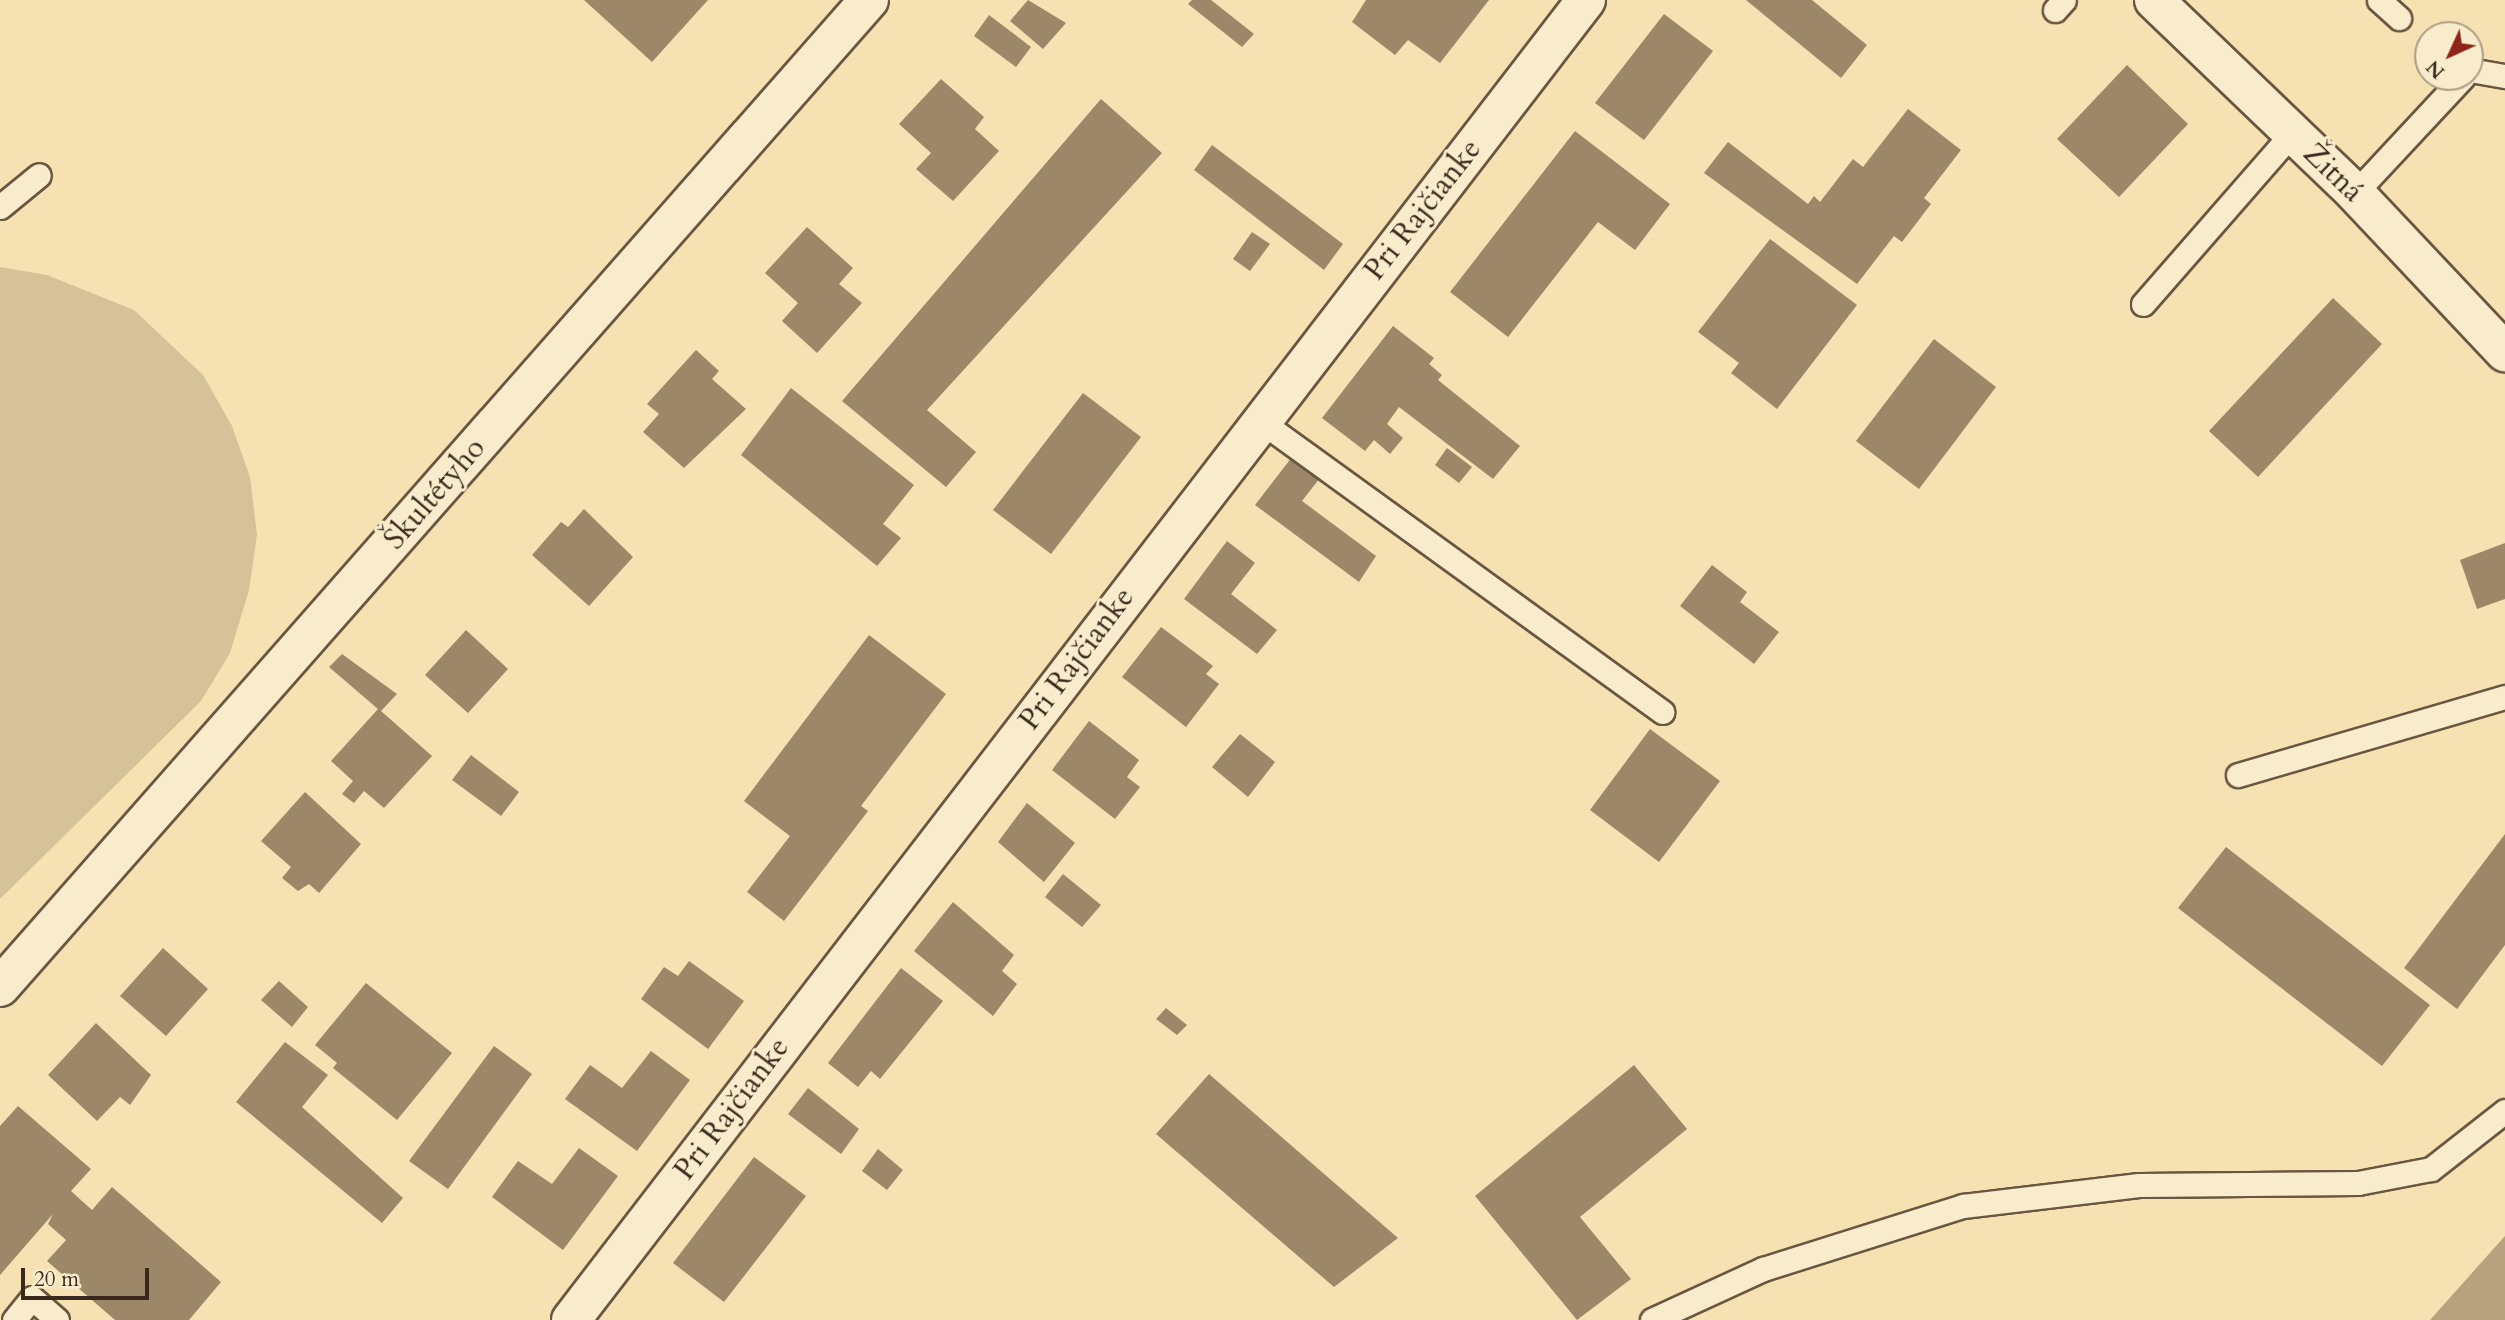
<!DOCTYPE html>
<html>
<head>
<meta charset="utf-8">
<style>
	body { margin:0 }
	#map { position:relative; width:2505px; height:1320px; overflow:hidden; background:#f5e1b1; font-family:Cardo,serif }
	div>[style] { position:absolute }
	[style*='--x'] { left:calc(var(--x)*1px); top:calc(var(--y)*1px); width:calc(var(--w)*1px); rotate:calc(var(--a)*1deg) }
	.green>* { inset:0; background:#d5c298 }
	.water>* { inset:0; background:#b6a27e }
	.building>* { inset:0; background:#9c8869 }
	.roads { filter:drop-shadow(2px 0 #6a5641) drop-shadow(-2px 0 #6a5641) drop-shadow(0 2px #6a5641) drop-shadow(0 -2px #6a5641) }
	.lane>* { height:23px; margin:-11.5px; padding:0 11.5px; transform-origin:11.5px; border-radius:11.5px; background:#f8eccc }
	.street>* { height:38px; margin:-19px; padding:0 19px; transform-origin:19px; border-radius:19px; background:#f8eccc }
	span { translate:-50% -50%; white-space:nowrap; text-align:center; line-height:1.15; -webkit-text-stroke:6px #f8eccc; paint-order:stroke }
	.street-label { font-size:30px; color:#3b281c }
	.north { position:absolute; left:2414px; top:21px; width:70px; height:70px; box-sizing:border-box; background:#f8eccc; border:2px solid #ac9e86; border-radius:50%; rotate:225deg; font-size:19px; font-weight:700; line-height:28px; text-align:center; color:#3b281c }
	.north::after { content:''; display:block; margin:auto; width:24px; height:32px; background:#8f2418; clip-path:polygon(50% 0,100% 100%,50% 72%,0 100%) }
	.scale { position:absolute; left:21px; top:1268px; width:128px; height:32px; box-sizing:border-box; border:4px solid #3b281c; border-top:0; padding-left:9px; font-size:21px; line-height:24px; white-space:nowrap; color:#3b281c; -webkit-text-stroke:5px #f8eccc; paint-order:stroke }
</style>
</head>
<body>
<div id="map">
	<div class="green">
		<div style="clip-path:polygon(0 267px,47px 275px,134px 310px,203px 375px,232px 426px,250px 477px,257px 535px,249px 590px,230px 653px,201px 701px,0 899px)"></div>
	</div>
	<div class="water">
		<div style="clip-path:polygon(2505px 1236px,2505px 1320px,2430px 1320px)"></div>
	</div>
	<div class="building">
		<div style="clip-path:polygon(584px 0,708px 0,652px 62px)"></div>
		<div style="clip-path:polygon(1028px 0,1066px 23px,1043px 49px,1010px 21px)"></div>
		<div style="clip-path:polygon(1192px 0,1211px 0,1254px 34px,1242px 47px,1188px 4px)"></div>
		<div style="clip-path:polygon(1366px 0,1489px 0,1440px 63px,1408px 40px,1395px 55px,1352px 22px)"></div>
		<div style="clip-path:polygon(1746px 0,1812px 0,1867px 45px,1841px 78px)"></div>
		<div style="clip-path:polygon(1664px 14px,1713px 51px,1644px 140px,1595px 103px)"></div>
		<div style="clip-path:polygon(989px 15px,1031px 47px,1016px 67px,974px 36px)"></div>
		<div style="clip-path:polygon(2127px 65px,2188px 124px,2119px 197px,2057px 139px)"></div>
		<div style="clip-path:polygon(941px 79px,984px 117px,975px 129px,999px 151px,953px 201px,916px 169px,931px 153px,899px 124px)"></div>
		<div style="clip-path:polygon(1101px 99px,1162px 153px,927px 410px,976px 452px,946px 487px,842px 401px)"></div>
		<div style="clip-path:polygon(1908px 109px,1961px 150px,1924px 198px,1931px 204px,1902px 242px,1894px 236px,1857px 284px,1704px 173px,1728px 142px,1808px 204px,1814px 196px,1820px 202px,1853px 159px,1863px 167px)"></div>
		<div style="clip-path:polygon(1575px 131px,1670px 204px,1635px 250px,1598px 222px,1508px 337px,1450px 292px)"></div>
		<div style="clip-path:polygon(1212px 145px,1343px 244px,1324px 270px,1194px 170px)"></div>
		<div style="clip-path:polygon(807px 227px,853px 268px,839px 284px,862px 303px,817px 353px,782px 321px,798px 303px,765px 273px)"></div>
		<div style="clip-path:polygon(1252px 232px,1270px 244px,1250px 271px,1233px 259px)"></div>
		<div style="clip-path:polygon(1770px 239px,1857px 305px,1777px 409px,1731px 373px,1739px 363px,1698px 332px)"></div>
		<div style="clip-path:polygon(2333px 298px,2382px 344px,2258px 477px,2209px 431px)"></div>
		<div style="clip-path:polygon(1393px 326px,1434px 358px,1429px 364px,1442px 375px,1438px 380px,1520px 446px,1493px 479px,1399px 407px,1387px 424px,1403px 438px,1390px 454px,1374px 440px,1365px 451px,1322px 418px)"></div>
		<div style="clip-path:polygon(1934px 339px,1996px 387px,1919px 489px,1856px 441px)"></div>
		<div style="clip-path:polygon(696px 350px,719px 371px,712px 379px,746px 409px,684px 468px,643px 432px,659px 414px,647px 404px)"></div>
		<div style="clip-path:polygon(791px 388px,914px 485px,883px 524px,901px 538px,877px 566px,741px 455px)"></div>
		<div style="clip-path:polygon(1083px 393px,1141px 437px,1051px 554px,993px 510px)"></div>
		<div style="clip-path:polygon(1447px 448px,1472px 467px,1459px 483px,1435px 465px)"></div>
		<div style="clip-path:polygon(1292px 457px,1320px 478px,1302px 501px,1376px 556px,1359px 582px,1255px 505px)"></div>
		<div style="clip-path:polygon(584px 509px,633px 557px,589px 606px,532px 555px,561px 522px,568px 527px)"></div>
		<div style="clip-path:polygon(1227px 541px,1255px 563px,1231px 594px,1277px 630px,1257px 654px,1184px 599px)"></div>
		<div style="clip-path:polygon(2505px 543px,2505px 599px,2477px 609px,2460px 560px)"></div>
		<div style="clip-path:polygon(1712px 565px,1747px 592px,1740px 602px,1779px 632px,1754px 664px,1680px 606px)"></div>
		<div style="clip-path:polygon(1161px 627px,1213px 666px,1206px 674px,1219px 684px,1186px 727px,1122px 677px)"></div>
		<div style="clip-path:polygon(466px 630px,508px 669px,468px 713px,425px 675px)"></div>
		<div style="clip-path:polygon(869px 635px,946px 694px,861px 806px,868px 811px,784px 921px,747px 892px,790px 836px,744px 801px)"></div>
		<div style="clip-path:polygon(342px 654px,397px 694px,381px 711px,432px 756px,384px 808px,364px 791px,354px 803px,342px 794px,353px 781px,331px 761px,378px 709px,329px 667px)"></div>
		<div style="clip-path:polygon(1089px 721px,1139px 760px,1127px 777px,1140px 787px,1115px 819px,1052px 770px)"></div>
		<div style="clip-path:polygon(1650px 729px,1720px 781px,1659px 862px,1590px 810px)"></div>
		<div style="clip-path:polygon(1240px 734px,1275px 762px,1248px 797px,1212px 767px)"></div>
		<div style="clip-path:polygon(471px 755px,519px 792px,501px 816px,452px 780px)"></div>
		<div style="clip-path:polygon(305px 792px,361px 844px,319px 893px,309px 884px,298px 891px,282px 878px,291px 867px,261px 841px)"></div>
		<div style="clip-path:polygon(1027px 803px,1075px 843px,1044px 882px,998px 842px)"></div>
		<div style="clip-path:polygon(2505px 834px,2505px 945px,2457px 1009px,2404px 968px)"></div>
		<div style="clip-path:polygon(2226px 847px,2430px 1005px,2382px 1066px,2178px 908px)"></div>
		<div style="clip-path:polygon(1063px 874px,1101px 905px,1082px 927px,1045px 897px)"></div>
		<div style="clip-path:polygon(953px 902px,1014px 955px,1002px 971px,1017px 984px,993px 1016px,914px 951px)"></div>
		<div style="clip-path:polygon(163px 948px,208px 989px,166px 1036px,120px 996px)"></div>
		<div style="clip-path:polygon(689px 961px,744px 1001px,708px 1049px,641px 999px,664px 967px,678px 976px)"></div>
		<div style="clip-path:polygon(901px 968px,943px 1001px,880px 1079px,871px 1071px,858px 1087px,828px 1063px)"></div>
		<div style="clip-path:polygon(279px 981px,308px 1007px,292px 1027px,261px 1000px)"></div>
		<div style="clip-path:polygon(366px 983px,452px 1053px,397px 1120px,333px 1068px,337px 1063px,315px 1045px)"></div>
		<div style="clip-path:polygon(1166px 1008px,1187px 1025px,1177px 1035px,1156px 1019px)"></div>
		<div style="clip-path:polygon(96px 1023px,151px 1075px,130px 1105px,120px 1097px,97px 1121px,48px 1075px)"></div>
		<div style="clip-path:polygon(285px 1042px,328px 1075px,302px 1107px,403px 1198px,382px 1223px,236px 1102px)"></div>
		<div style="clip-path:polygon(494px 1046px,532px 1074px,448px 1189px,409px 1161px)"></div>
		<div style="clip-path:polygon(651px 1051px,690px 1080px,637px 1151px,565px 1099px,590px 1065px,622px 1088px)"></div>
		<div style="clip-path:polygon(1634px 1065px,1687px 1129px,1580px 1217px,1631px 1279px,1577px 1320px,1475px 1196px)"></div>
		<div style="clip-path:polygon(1209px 1074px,1398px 1238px,1334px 1287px,1156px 1134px)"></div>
		<div style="clip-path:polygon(808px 1088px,859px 1129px,841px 1154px,788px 1114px)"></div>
		<div style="clip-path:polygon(18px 1106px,91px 1169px,71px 1191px,92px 1210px,112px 1187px,221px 1282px,189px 1320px,115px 1320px,47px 1261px,66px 1240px,48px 1224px,53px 1214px,0 1275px,0 1126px)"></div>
		<div style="clip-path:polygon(579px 1148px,618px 1176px,563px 1250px,492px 1197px,518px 1161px,552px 1184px)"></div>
		<div style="clip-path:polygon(878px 1149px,903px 1170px,887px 1190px,862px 1171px)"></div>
		<div style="clip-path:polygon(754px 1157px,806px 1196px,724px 1302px,673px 1263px)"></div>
	</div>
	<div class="roads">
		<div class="lane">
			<div style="--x:2379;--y:0;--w:27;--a:42"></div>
			<div style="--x:2055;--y:10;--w:13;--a:-48"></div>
			<div style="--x:2470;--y:70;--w:36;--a:10"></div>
			<div style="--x:2355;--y:193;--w:158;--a:-47"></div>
			<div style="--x:0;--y:207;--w:50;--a:-39.4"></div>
			<div style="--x:2143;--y:304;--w:227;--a:-48.9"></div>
			<div style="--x:1259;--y:420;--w:498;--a:35.9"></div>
			<div style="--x:2238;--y:775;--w:278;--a:-16.3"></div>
			<div style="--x:14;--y:1320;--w:28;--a:-51"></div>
			<div style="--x:32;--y:1298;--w:33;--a:41"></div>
			<div style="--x:1652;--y:1320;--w:122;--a:-24.7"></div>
			<div style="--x:1763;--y:1269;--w:210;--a:-17.5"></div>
			<div style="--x:1963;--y:1206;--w:177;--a:-6.8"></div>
			<div style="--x:2139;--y:1185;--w:219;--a:-0.5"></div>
			<div style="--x:2358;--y:1183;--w:74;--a:-10.9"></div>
			<div style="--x:2431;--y:1169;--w:94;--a:-38.1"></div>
		</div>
		<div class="street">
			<div style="--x:2154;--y:0;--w:279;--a:43.8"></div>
			<div style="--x:2355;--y:193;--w:219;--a:46.7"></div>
			<div style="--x:0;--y:987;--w:1315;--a:-48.64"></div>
			<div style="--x:571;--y:1320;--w:1665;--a:-52.44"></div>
		</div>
	</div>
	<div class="street-label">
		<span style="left:2333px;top:173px;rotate:44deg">Žitná</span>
		<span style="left:1423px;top:210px;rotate:-52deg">Pri Rajčianke</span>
		<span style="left:435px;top:494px;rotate:-49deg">Škultétyho</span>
		<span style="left:1077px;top:659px;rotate:-53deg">Pri Rajčianke</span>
		<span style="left:732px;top:1109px;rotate:-53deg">Pri Rajčianke</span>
	</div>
	<div class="north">N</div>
	<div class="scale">20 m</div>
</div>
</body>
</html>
